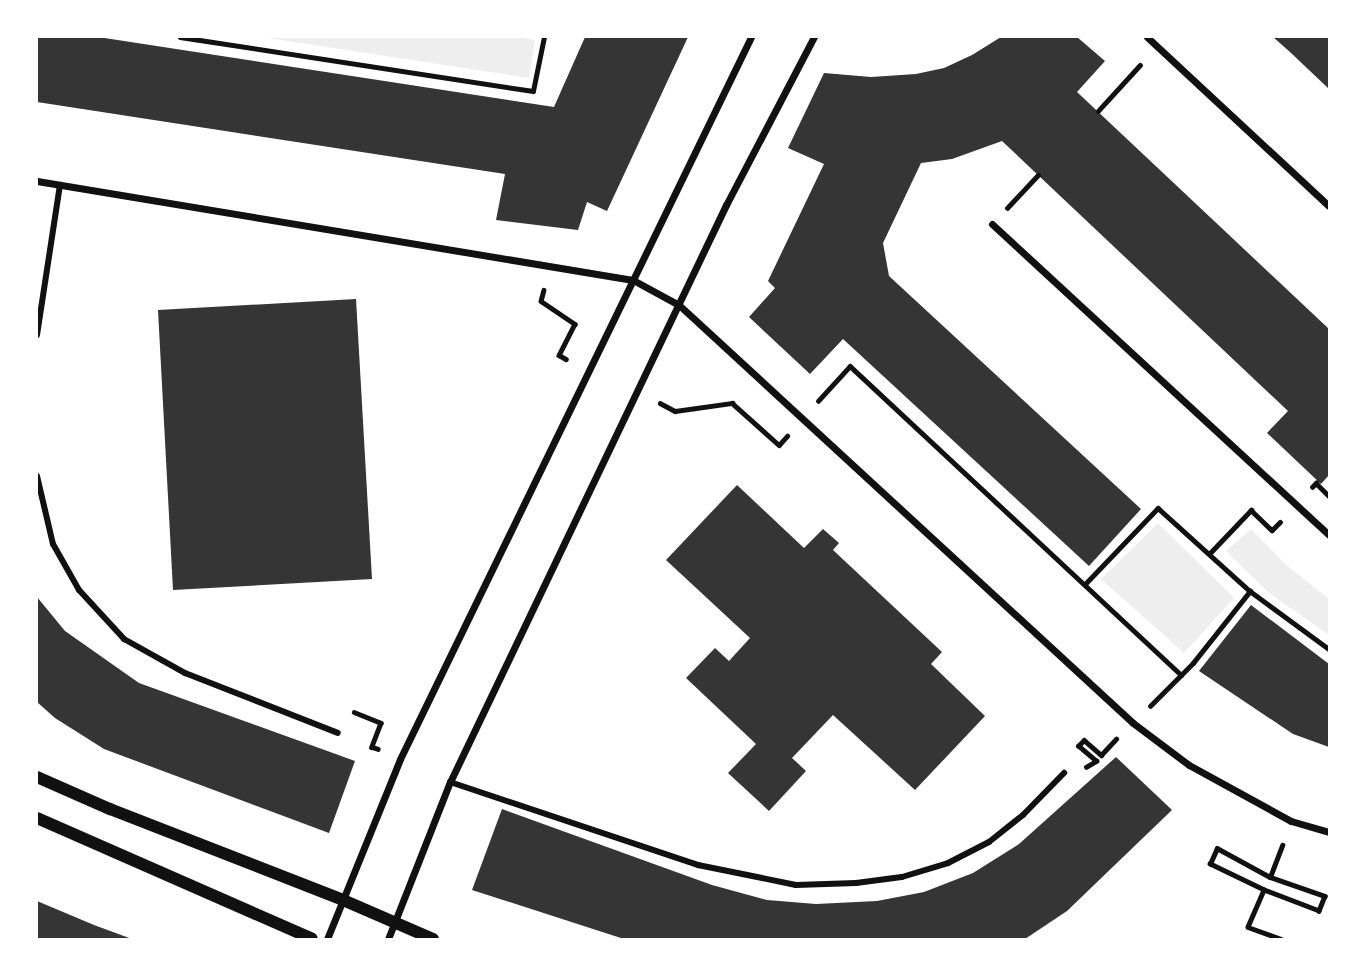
<!DOCTYPE html>
<html>
<head>
<meta charset="utf-8">
<style>
	body { margin:0 }
	#map { position:relative; width:1366px; height:976px; overflow:hidden; background:#fff; font-family:"IBM Plex Sans",sans-serif }
	div>[style] { position:absolute }
	[style*='--x'] { left:calc(var(--x)*1px); top:calc(var(--y)*1px); width:calc(var(--w)*1px); rotate:calc(var(--a)*1deg) }
	.green>* { inset:0; background:#eee }
	.building>* { inset:0; background:#353535 }
	.path>* { height:4.5px; margin:-2.25px; padding:0 2.25px; transform-origin:2.25px; border-radius:2.25px; background:#111 }
	.pedestrian>* { height:6px; margin:-3px; padding:0 3px; transform-origin:3px; border-radius:3px; background:#111 }
	.minor>* { height:7px; margin:-3.5px; padding:0 3.5px; transform-origin:3.5px; border-radius:3.5px; background:#111 }
	.tertiary>* { height:12px; margin:-6px; padding:0 6px; transform-origin:6px; border-radius:6px; background:#111 }
	span { translate:-50% -50%; white-space:nowrap; text-align:center; line-height:1.15; -webkit-text-stroke:7px #fff; paint-order:stroke }
	.frame { position:absolute; inset:0; border:38px solid #fff; pointer-events:none }
</style>
</head>
<body>
<div id="map">
	<div class="green">
		<div style="clip-path:polygon(261px 37px,517px 37px,535px 40px,529px 78px)"></div>
		<div style="clip-path:polygon(1158px 523px,1234px 598px,1184px 653px,1101px 579px)"></div>
		<div style="clip-path:polygon(1251px 529px,1285px 564px,1329px 599px,1329px 635px,1269px 593px,1226px 551px)"></div>
	</div>
	<div class="building">
		<div style="clip-path:polygon(37px 37px,98px 37px,554px 107px,585px 37px,688px 37px,607px 211px,587px 202px,578px 230px,496px 220px,505px 174px,37px 102px)"></div>
		<div style="clip-path:polygon(1001px 37px,1077px 37px,1105px 61px,1077px 92px,1329px 329px,1329px 475px,1321px 484px,1267px 433px,1288px 411px,1002px 141px,952px 159px,921px 163px,883px 243px,889px 276px,1141px 509px,1089px 566px,843px 339px,810px 374px,749px 317px,775px 288px,768px 281px,824px 164px,788px 148px,824px 73px,871px 77px,916px 74px,944px 68px,972px 55px)"></div>
		<div style="clip-path:polygon(1273px 37px,1329px 37px,1329px 89px,1290px 52px)"></div>
		<div style="clip-path:polygon(356px 299px,372px 579px,173px 590px,158px 310px)"></div>
		<div style="clip-path:polygon(737px 485px,804px 548px,823px 529px,839px 543px,833px 550px,942px 652px,931px 664px,985px 716px,915px 790px,833px 715px,792px 758px,806px 771px,769px 811px,728px 773px,756px 744px,686px 678px,715px 648px,729px 661px,750px 638px,666px 560px)"></div>
		<div style="clip-path:polygon(37px 597px,65px 631px,139px 683px,355px 761px,329px 833px,104px 749px,55px 718px,37px 702px)"></div>
		<div style="clip-path:polygon(1251px 605px,1329px 664px,1329px 747px,1293px 734px,1199px 671px)"></div>
		<div style="clip-path:polygon(1116px 757px,1172px 810px,1067px 911px,1025px 939px,624px 939px,472px 890px,502px 809px,712px 885px,767px 900px,816px 904px,877px 901px,924px 892px,973px 873px,1019px 844px)"></div>
		<div style="clip-path:polygon(37px 901px,94px 925px,132px 939px,37px 939px)"></div>
	</div>
	<div class="path">
		<div style="--x:180;--y:37;--w:357;--a:8.7"></div>
		<div style="--x:533;--y:91;--w:55;--a:-78.5"></div>
		<div style="--x:1098;--y:111;--w:62;--a:-47.6"></div>
		<div style="--x:1007;--y:208;--w:45;--a:-46.8"></div>
		<div style="--x:544;--y:290;--w:11;--a:105"></div>
		<div style="--x:541;--y:301;--w:41;--a:34.1"></div>
		<div style="--x:575;--y:324;--w:35;--a:117"></div>
		<div style="--x:559;--y:355;--w:8;--a:30"></div>
		<div style="--x:818;--y:401;--w:47;--a:-47.6"></div>
		<div style="--x:850;--y:366;--w:453;--a:43"></div>
		<div style="--x:660;--y:403;--w:17;--a:28"></div>
		<div style="--x:675;--y:411;--w:58;--a:-8"></div>
		<div style="--x:732;--y:403;--w:63;--a:41.8"></div>
		<div style="--x:779;--y:445;--w:12;--a:-48"></div>
		<div style="--x:1312;--y:487;--w:6;--a:-45"></div>
		<div style="--x:1316;--y:483;--w:18;--a:45"></div>
		<div style="--x:1209;--y:554;--w:61;--a:-46.3"></div>
		<div style="--x:1251;--y:510;--w:29;--a:44"></div>
		<div style="--x:1272;--y:530;--w:11;--a:-45"></div>
		<div style="--x:1085;--y:584;--w:105;--a:-46.2"></div>
		<div style="--x:1158;--y:508;--w:124;--a:42.1"></div>
		<div style="--x:1250;--y:591;--w:98;--a:36.3"></div>
		<div style="--x:1150;--y:706;--w:61;--a:-45"></div>
		<div style="--x:1193;--y:663;--w:92;--a:-51.6"></div>
		<div style="--x:354;--y:712;--w:29;--a:22"></div>
		<div style="--x:381;--y:723;--w:26;--a:111"></div>
		<div style="--x:372;--y:747;--w:6;--a:18"></div>
		<div style="--x:1086;--y:767;--w:12;--a:-31"></div>
		<div style="--x:1096;--y:761;--w:23;--a:-140"></div>
		<div style="--x:1078;--y:746;--w:8;--a:-45"></div>
		<div style="--x:1084;--y:740;--w:23;--a:41"></div>
		<div style="--x:1101;--y:755;--w:22;--a:-47"></div>
		<div style="--x:1217;--y:848;--w:60;--a:28.7"></div>
		<div style="--x:1270;--y:877;--w:58;--a:19.1"></div>
		<div style="--x:1325;--y:896;--w:16;--a:112"></div>
		<div style="--x:1319;--y:911;--w:59;--a:-159.1"></div>
		<div style="--x:1264;--y:890;--w:60;--a:-154.3"></div>
		<div style="--x:1210;--y:864;--w:17;--a:-66"></div>
		<div style="--x:1270;--y:877;--w:34;--a:-69"></div>
		<div style="--x:1264;--y:890;--w:40;--a:113.4"></div>
		<div style="--x:1248;--y:927;--w:35;--a:20"></div>
	</div>
	<div class="pedestrian">
		<div style="--x:37;--y:335;--w:152;--a:-81.3"></div>
		<div style="--x:37;--y:476;--w:70;--a:76.8"></div>
		<div style="--x:53;--y:544;--w:53;--a:60.5"></div>
		<div style="--x:79;--y:590;--w:67;--a:47.4"></div>
		<div style="--x:124;--y:639;--w:70;--a:29.1"></div>
		<div style="--x:185;--y:673;--w:164;--a:21.4"></div>
		<div style="--x:450;--y:782;--w:262;--a:18.5"></div>
		<div style="--x:698;--y:865;--w:100;--a:11.5"></div>
		<div style="--x:796;--y:885;--w:60;--a:-1.9"></div>
		<div style="--x:856;--y:883;--w:46;--a:-7.4"></div>
		<div style="--x:902;--y:877;--w:48;--a:-16.9"></div>
		<div style="--x:948;--y:863;--w:46;--a:-27.1"></div>
		<div style="--x:989;--y:842;--w:43;--a:-38.5"></div>
		<div style="--x:1023;--y:815;--w:59;--a:-45.7"></div>
	</div>
	<div class="minor">
		<div style="--x:1147;--y:37;--w:248;--a:42.9"></div>
		<div style="--x:37;--y:181;--w:604;--a:9.43"></div>
		<div style="--x:633;--y:280;--w:52;--a:28.5"></div>
		<div style="--x:679;--y:305;--w:617;--a:42.64"></div>
		<div style="--x:1133;--y:723;--w:70;--a:36.9"></div>
		<div style="--x:1189;--y:765;--w:116;--a:28.8"></div>
		<div style="--x:1291;--y:821;--w:40;--a:16"></div>
		<div style="--x:992;--y:224;--w:459;--a:42.7"></div>
		<div style="--x:327;--y:939;--w:194;--a:-67.9"></div>
		<div style="--x:400;--y:759;--w:803;--a:-64.07"></div>
		<div style="--x:388;--y:939;--w:169;--a:-68.5"></div>
		<div style="--x:450;--y:782;--w:640;--a:-64.44"></div>
		<div style="--x:726;--y:205;--w:190;--a:-62.4"></div>
	</div>
	<div class="tertiary">
		<div style="--x:37;--y:777;--w:80;--a:23.7"></div>
		<div style="--x:110;--y:809;--w:250;--a:21.3"></div>
		<div style="--x:343;--y:900;--w:98;--a:23.4"></div>
		<div style="--x:37;--y:818;--w:300;--a:23.7"></div>
	</div>
	<div class="frame"></div>
</div>
</body>
</html>
